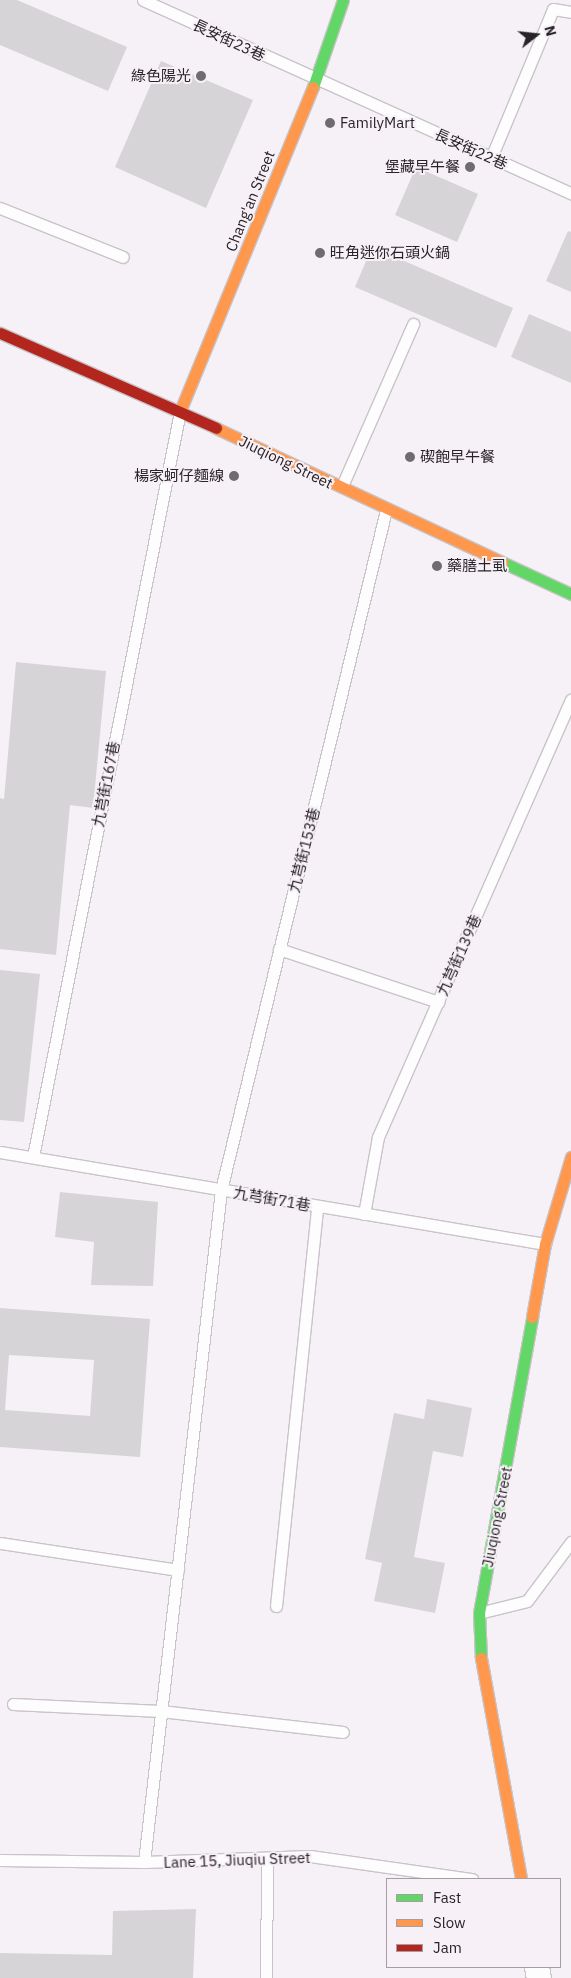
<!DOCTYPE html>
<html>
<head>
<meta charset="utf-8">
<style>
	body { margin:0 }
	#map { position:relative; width:571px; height:1978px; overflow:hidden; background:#f6f1f6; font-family:"IBM Plex Sans","Noto Sans TC",sans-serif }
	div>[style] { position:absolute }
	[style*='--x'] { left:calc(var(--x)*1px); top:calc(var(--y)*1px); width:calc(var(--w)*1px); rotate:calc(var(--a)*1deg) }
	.building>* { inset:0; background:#d7d4d8 }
	.roads { filter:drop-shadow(1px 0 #c8c4c8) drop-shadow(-1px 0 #c8c4c8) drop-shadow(0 1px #c8c4c8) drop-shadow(0 -1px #c8c4c8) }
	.lane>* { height:11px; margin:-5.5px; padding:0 5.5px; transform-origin:5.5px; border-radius:5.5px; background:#fefdfe }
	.street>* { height:24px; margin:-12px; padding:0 12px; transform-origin:12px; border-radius:12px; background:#fefdfe }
	.fast>* { height:11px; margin:-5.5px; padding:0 5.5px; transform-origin:5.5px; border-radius:5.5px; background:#63d668 }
	.slow>* { height:11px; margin:-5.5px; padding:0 5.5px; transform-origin:5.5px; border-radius:5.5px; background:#ff974d }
	.jam>* { height:11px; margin:-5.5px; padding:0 5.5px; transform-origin:5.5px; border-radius:5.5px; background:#b3261e }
	.dots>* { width:14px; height:14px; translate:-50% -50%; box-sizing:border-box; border:2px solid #f7f0f7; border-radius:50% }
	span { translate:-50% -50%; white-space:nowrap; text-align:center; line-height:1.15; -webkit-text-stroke:4px #f7f0f7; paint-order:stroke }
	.street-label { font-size:15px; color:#272427 }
	.poi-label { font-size:15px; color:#272427 }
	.right { translate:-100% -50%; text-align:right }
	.left { translate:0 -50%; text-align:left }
	.legend { position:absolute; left:386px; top:1878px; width:175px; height:90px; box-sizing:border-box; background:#f7f0f7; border:1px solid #a49ea4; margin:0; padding:6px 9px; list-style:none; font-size:15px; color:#272427 }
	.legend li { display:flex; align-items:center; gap:10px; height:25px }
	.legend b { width:25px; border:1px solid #a49ea4 }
	.north { position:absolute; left:511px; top:10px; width:50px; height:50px; -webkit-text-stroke:4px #f7f0f7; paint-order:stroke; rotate:74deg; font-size:14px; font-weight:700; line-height:20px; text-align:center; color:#272427 }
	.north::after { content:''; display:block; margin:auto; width:18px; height:22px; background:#272427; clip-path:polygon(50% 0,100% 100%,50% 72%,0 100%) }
</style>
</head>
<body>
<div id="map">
	<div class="building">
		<div style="clip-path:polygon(0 0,17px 0,127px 47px,108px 91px,0 45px)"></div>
		<div style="clip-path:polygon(161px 61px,253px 100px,206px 208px,115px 167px)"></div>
		<div style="clip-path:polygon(416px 167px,478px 194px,457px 242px,395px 215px)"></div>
		<div style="clip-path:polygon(568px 231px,571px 232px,571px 292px,546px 281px)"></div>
		<div style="clip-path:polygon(372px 247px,513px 308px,496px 348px,355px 287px)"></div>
		<div style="clip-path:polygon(529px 314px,571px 332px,571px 383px,511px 357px)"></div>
		<div style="clip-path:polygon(16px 662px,106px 671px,93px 808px,70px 805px,56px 955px,0 949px,0 798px,4px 799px)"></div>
		<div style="clip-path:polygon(0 970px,40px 974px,24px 1122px,0 1120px)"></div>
		<div style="clip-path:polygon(60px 1192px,158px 1202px,153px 1286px,91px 1285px,94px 1242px,55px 1237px)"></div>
		<div style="clip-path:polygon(evenodd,0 1308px,150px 1319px,140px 1457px,0 1447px,0 1308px,9px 1355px,94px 1360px,90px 1416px,5px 1410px,9px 1355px)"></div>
		<div style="clip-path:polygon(427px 1399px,472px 1408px,463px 1457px,433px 1451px,414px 1557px,445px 1563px,435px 1613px,374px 1601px,382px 1563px,365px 1559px,394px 1413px,424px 1419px)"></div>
		<div style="clip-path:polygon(196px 1909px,193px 1978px,0 1978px,0 1953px,112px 1955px,113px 1911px)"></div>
	</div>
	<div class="roads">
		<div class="lane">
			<div style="--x:143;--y:0;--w:470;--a:24.3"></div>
			<div style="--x:491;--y:158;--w:161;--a:-67.4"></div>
			<div style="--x:553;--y:9;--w:18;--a:9"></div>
			<div style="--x:0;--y:208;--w:132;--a:21.7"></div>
			<div style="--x:342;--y:486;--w:177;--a:-66.3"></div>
			<div style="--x:279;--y:949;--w:168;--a:18.4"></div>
			<div style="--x:0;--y:1152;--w:553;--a:9.58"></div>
			<div style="--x:33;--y:1157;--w:760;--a:-78.85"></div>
			<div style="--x:364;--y:1214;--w:78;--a:-79.7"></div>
			<div style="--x:378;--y:1137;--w:478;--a:-66.2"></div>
			<div style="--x:0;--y:1543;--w:180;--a:8.6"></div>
			<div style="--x:276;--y:1606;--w:402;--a:-84.1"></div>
			<div style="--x:479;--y:1613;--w:49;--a:-14"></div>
			<div style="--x:527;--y:1601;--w:74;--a:-53.3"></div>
			<div style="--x:13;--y:1704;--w:148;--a:2.7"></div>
			<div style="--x:161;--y:1711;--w:183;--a:6.6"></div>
			<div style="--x:0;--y:1860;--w:144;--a:0.8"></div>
			<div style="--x:144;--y:1862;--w:166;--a:-2.1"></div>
			<div style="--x:310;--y:1856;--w:164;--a:8.1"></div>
			<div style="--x:144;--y:1862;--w:676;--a:-83.46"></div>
			<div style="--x:221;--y:1190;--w:700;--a:-76.36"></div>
			<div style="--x:266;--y:1978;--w:120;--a:-89.5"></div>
		</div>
		<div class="street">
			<div style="--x:537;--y:1967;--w:11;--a:80"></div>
		</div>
		<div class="fast">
			<div style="--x:313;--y:87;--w:92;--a:-71"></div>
			<div style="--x:502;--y:562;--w:76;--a:24.9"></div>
			<div style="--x:481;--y:1658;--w:45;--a:-92.5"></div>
			<div style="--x:479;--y:1613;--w:301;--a:-79.8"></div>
		</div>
		<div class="slow">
			<div style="--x:180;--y:411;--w:350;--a:-67.7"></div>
			<div style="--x:216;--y:428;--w:316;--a:25.1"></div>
			<div style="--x:532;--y:1317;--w:74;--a:-79.9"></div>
			<div style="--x:545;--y:1244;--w:91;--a:-73.4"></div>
			<div style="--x:481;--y:1658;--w:225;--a:79.7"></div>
		</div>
		<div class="jam">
			<div style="--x:0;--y:333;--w:236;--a:23.7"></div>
		</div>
	</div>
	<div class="dots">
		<div style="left:201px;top:76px;background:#6f6c6f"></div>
		<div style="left:330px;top:123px;background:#6f6c6f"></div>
		<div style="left:470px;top:167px;background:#6f6c6f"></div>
		<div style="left:320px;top:253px;background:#6f6c6f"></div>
		<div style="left:410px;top:457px;background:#6f6c6f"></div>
		<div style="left:234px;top:476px;background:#6f6c6f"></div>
		<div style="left:437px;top:566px;background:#6f6c6f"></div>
	</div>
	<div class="street-label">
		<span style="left:229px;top:40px;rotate:25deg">長安街23巷</span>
		<span style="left:471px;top:149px;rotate:24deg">長安街22巷</span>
		<span style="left:250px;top:201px;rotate:-68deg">Chang'an Street</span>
		<span style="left:286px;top:462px;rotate:26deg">Jiuqiong Street</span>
		<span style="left:106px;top:784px;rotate:-79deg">九芎街167巷</span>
		<span style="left:304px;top:850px;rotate:-76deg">九芎街153巷</span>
		<span style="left:459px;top:955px;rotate:-66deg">九芎街139巷</span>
		<span style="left:272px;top:1199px;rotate:10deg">九芎街71巷</span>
		<span style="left:497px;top:1517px;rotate:-79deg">Jiuqiong Street</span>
		<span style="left:237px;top:1860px;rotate:-2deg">Lane 15, Jiuqiu Street</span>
	</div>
	<div class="poi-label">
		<span class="right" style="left:191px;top:76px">綠色陽光</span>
		<span class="left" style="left:340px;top:123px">FamilyMart</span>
		<span class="right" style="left:460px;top:167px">堡藏早午餐</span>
		<span class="left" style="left:330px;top:253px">旺角迷你石頭火鍋</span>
		<span class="left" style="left:420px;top:457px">碶飽早午餐</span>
		<span class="right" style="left:224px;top:476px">楊家蚵仔麵線</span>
		<span class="left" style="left:447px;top:566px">藥膳土虱</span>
	</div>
	<ul class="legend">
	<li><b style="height:6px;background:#63d668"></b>Fast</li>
	<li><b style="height:6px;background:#ff974d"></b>Slow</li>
	<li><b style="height:6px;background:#b3261e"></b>Jam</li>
	</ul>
	<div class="north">N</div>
</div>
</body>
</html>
